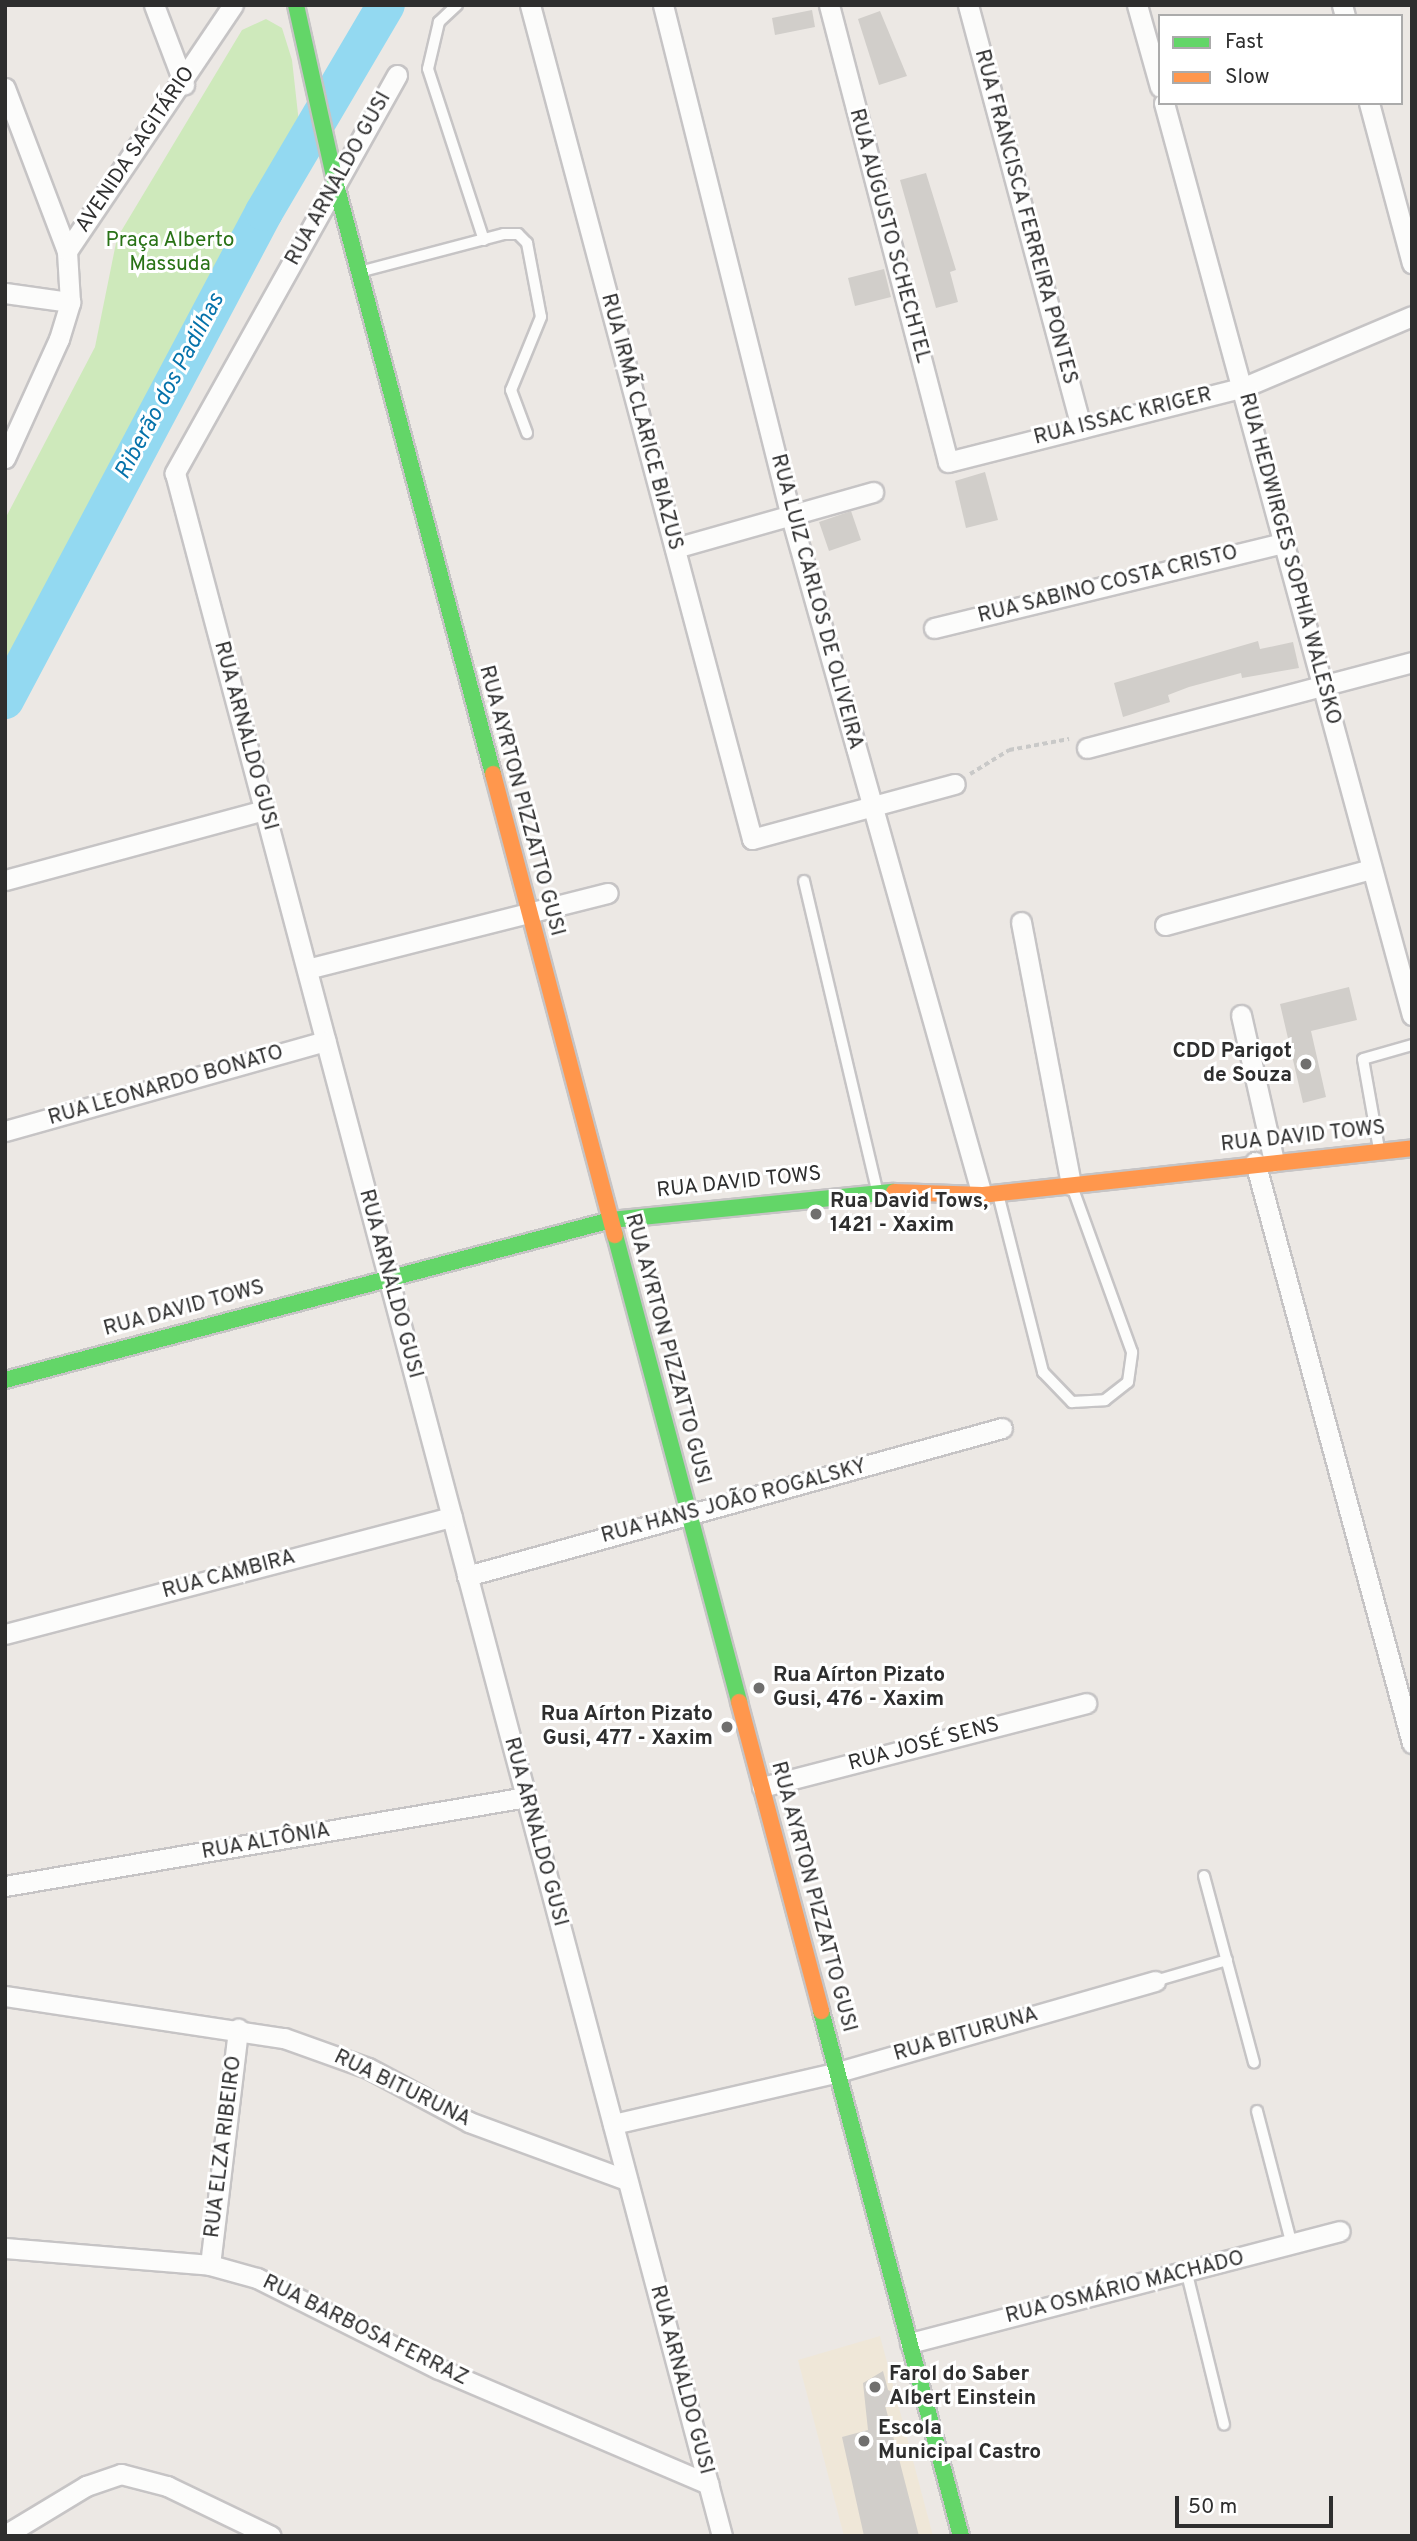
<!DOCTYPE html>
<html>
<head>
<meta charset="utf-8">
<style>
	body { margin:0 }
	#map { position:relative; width:1417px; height:2541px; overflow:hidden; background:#ece8e4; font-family:Overpass,sans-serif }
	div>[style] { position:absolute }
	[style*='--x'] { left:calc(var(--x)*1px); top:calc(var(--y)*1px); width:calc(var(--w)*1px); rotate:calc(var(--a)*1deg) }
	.education>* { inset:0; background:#efe7d8 }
	.green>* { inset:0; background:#cee9bb }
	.river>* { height:38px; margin:-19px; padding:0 19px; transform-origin:19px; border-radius:19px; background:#93d9f1 }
	.building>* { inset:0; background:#d1ceca }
	.path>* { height:3.5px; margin-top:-1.75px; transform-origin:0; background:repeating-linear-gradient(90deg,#c9c9c8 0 5px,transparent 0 8.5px) }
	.roads { filter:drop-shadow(2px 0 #c6c4c5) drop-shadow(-2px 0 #c6c4c5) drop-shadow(0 2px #c6c4c5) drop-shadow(0 -2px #c6c4c5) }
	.lane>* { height:10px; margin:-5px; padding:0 5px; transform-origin:5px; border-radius:5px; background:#fcfcfb }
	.street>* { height:19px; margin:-9.5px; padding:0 9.5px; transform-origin:9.5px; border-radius:9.5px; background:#fcfcfb }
	.fast>* { height:16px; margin:-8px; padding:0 8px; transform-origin:8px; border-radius:8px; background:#63d668 }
	.slow>* { height:16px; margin:-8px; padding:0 8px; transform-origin:8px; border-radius:8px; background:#ff974d }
	.dots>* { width:19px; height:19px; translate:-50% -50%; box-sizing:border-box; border:4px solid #fff; border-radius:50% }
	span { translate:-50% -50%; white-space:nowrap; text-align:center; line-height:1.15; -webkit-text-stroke:6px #fff; paint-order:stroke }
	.street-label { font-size:21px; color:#2e2e2e }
	.park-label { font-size:21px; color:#297216 }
	.poi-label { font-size:21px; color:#2e2e2e; font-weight:700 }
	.right { translate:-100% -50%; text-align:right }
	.left { translate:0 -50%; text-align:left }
	.water-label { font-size:23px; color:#0572aa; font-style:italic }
	.frame { position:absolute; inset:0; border:7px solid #2e2e2e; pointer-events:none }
	.legend { position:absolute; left:1158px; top:14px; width:245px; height:91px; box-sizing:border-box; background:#fff; border:2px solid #ababab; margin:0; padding:9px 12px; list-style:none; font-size:21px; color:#2e2e2e }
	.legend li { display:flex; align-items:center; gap:14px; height:35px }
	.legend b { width:35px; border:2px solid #ababab }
	.scale { position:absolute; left:1175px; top:2496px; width:158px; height:32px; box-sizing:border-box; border:4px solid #2e2e2e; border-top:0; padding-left:9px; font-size:21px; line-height:24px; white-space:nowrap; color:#2e2e2e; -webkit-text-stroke:5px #fff; paint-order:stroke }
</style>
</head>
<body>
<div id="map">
	<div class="education">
		<div style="clip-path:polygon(880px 2336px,933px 2536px,844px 2536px,798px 2360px)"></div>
	</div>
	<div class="green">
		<div style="clip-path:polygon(266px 19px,282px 28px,292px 60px,299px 123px,292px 142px,5px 677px,5px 519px,95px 347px,117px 238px,242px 30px)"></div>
	</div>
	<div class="river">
		<div style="--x:5;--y:700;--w:552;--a:-62.04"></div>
		<div style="--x:264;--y:212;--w:240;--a:-59.5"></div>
	</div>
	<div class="building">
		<div style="clip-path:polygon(812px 10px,815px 27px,775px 35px,772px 18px)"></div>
		<div style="clip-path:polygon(880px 11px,907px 76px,879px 85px,858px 19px)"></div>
		<div style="clip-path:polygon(926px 173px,956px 270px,950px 272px,958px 302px,936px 308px,900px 180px)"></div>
		<div style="clip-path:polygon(884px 269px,891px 297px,855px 306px,848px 278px)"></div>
		<div style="clip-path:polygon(985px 472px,998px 520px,966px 528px,955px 481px)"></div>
		<div style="clip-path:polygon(851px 511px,861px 540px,829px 551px,819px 522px)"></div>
		<div style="clip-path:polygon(1258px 641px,1260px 649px,1293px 642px,1299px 668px,1242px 678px,1241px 673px,1189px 687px,1168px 695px,1170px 702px,1123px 717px,1114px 683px)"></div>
		<div style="clip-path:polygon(1349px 987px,1357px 1020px,1311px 1031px,1326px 1097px,1303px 1103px,1280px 1004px)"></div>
		<div style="clip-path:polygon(883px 2371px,888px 2390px,905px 2398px,885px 2405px,919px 2536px,864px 2536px,842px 2437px,868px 2430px,863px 2383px)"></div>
	</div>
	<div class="path">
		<div style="--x:970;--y:774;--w:46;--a:-31.6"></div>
		<div style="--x:1009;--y:750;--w:61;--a:-10.4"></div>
	</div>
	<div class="roads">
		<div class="lane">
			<div style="--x:457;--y:5;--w:25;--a:137"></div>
			<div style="--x:439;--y:22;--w:48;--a:103.2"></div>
			<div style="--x:428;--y:69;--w:180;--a:71.9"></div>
			<div style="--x:363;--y:271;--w:146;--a:-14.7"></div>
			<div style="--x:504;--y:234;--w:14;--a:0"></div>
			<div style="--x:518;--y:234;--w:13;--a:45"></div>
			<div style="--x:527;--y:243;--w:75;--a:79.3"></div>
			<div style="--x:541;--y:317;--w:79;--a:112.3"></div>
			<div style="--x:511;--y:390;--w:46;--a:69.6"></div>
			<div style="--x:804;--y:881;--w:318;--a:76.7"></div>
			<div style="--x:1379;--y:1149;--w:91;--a:-100.1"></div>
			<div style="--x:1363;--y:1059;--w:51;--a:-15.9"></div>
			<div style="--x:998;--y:1194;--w:184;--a:75.8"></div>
			<div style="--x:1043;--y:1372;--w:42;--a:46"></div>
			<div style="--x:1072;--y:1402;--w:33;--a:-3"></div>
			<div style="--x:1105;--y:1400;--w:29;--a:-38"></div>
			<div style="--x:1128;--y:1382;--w:30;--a:-82"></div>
			<div style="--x:1132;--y:1352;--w:177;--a:-109.9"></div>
			<div style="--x:1204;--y:1876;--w:193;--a:75"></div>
			<div style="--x:1155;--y:1981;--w:75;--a:-16.3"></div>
			<div style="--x:1257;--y:2111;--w:138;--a:75.4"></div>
			<div style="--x:1187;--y:2274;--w:155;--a:76.2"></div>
		</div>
		<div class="street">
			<div style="--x:154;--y:5;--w:85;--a:69.2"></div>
			<div style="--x:530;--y:5;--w:863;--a:75.09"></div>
			<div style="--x:752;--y:839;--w:210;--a:-15.2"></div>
			<div style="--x:663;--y:5;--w:524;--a:75.96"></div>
			<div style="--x:790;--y:513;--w:709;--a:74.28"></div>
			<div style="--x:829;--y:5;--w:472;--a:75.4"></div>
			<div style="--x:948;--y:462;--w:305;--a:-14.2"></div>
			<div style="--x:1244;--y:387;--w:182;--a:-22.9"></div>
			<div style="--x:968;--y:5;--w:438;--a:75"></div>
			<div style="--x:1137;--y:5;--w:85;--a:74.3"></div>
			<div style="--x:1342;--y:5;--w:11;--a:75"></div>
			<div style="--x:397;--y:75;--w:456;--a:119.2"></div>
			<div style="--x:175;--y:473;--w:2134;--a:75.15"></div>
			<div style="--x:5;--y:88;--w:174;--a:69.2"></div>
			<div style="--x:1164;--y:103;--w:945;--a:74.79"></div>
			<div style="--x:1369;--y:103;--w:166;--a:75"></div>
			<div style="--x:5;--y:293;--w:66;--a:7.9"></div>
			<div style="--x:5;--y:458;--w:131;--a:-65.6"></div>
			<div style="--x:59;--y:339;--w:39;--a:-73"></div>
			<div style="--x:70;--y:302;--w:51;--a:-93.4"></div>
			<div style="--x:67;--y:251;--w:297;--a:-56"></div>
			<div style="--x:675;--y:548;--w:206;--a:-15.8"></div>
			<div style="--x:934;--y:628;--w:358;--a:-13.7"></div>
			<div style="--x:1087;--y:748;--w:336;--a:-14.8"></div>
			<div style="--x:5;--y:880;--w:269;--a:-15.1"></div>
			<div style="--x:1021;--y:922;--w:268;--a:79.2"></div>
			<div style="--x:1165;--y:925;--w:213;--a:-15.2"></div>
			<div style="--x:307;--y:969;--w:310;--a:-14.2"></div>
			<div style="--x:1241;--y:1015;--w:150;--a:77.3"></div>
			<div style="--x:5;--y:1131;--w:333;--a:-15.7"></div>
			<div style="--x:1255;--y:1162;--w:602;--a:74.88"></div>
			<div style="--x:467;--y:1576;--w:555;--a:-15.46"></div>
			<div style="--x:5;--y:1634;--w:462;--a:-14.7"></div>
			<div style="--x:762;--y:1787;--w:335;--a:-14.5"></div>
			<div style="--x:5;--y:1886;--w:529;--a:-9.69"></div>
			<div style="--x:5;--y:1996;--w:282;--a:8.6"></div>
			<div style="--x:284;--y:2038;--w:89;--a:19.7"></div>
			<div style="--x:368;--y:2068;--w:115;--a:28.1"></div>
			<div style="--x:469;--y:2122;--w:168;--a:20.2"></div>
			<div style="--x:613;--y:2124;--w:231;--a:-13"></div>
			<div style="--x:838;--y:2072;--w:330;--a:-16"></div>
			<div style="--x:5;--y:2248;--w:206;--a:4.7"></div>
			<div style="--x:210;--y:2265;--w:49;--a:15.5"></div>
			<div style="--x:257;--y:2278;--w:203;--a:26.6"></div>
			<div style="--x:439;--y:2369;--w:293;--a:23.1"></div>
			<div style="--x:210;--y:2265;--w:238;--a:-83.2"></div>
			<div style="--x:910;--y:2343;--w:444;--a:-14.6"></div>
			<div style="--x:5;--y:2535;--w:95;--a:-31.2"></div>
			<div style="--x:86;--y:2486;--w:37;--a:-19"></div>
			<div style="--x:121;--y:2474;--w:48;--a:14.6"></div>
			<div style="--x:167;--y:2486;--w:115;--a:25.7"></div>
		</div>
		<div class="fast">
			<div style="--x:296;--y:5;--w:184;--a:77.5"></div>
			<div style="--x:336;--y:185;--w:610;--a:75.07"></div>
			<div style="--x:615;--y:1235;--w:483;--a:75.1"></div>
			<div style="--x:5;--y:1380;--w:627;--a:-14.79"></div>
			<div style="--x:611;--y:1220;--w:284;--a:-5.7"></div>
			<div style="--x:821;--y:2011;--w:543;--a:75.07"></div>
		</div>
		<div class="slow">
			<div style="--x:493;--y:774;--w:477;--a:75.2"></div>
			<div style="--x:894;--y:1192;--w:88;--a:2"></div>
			<div style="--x:982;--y:1195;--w:433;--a:-6.2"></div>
			<div style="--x:739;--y:1702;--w:320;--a:75.1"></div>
		</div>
	</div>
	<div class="dots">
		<div style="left:1306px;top:1064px;background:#706f6e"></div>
		<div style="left:816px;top:1214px;background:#706f6e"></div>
		<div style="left:759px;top:1688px;background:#706f6e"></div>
		<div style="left:727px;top:1727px;background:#706f6e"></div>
		<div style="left:875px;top:2387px;background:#706f6e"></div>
		<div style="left:864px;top:2441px;background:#706f6e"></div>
	</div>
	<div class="street-label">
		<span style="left:136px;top:150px;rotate:-56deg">AVENIDA SAGITÁRIO</span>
		<span style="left:339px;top:179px;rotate:-61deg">RUA ARNALDO GUSI</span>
		<span style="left:1025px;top:217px;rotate:75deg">RUA FRANCISCA FERREIRA PONTES</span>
		<span style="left:889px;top:236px;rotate:75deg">RUA AUGUSTO SCHECHTEL</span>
		<span style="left:1123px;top:417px;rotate:-14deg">RUA ISSAC KRIGER</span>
		<span style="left:641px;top:422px;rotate:75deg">RUA IRMÃ CLARICE BIAZUS</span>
		<span style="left:1289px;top:559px;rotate:75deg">RUA HEDWIRGES SOPHIA WALESKO</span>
		<span style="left:1108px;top:585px;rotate:-14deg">RUA SABINO COSTA CRISTO</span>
		<span style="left:816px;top:602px;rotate:75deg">RUA LUIZ CARLOS DE OLIVEIRA</span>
		<span style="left:245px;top:736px;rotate:75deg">RUA ARNALDO GUSI</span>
		<span style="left:521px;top:801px;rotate:75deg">RUA AYRTON PIZZATTO GUSI</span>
		<span style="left:166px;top:1086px;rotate:-16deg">RUA LEONARDO BONATO</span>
		<span style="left:1303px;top:1137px;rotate:-6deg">RUA DAVID TOWS</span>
		<span style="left:739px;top:1183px;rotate:-6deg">RUA DAVID TOWS</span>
		<span style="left:390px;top:1284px;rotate:75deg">RUA ARNALDO GUSI</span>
		<span style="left:184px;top:1309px;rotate:-15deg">RUA DAVID TOWS</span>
		<span style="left:667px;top:1349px;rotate:75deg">RUA AYRTON PIZZATTO GUSI</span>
		<span style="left:734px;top:1502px;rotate:-15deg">RUA HANS JOÃO ROGALSKY</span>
		<span style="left:229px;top:1575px;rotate:-15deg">RUA CAMBIRA</span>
		<span style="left:924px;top:1745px;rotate:-15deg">RUA JOSÉ SENS</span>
		<span style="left:535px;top:1832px;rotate:75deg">RUA ARNALDO GUSI</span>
		<span style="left:266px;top:1842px;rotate:-10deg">RUA ALTÔNIA</span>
		<span style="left:813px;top:1897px;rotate:75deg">RUA AYRTON PIZZATTO GUSI</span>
		<span style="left:966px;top:2035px;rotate:-16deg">RUA BITURUNA</span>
		<span style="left:402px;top:2089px;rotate:26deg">RUA BITURUNA</span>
		<span style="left:224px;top:2147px;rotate:-83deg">RUA ELZA RIBEIRO</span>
		<span style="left:1125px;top:2288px;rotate:-14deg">RUA OSMÁRIO MACHADO</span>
		<span style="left:365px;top:2331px;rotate:26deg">RUA BARBOSA FERRAZ</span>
		<span style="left:681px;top:2380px;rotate:75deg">RUA ARNALDO GUSI</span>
	</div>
	<div class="park-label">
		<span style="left:170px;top:253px">Praça Alberto<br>Massuda</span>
	</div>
	<div class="poi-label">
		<span class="right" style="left:1292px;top:1064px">CDD Parigot<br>de Souza</span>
		<span class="left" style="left:830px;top:1214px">Rua David Tows,<br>1421 - Xaxim</span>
		<span class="left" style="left:773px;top:1688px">Rua Aírton Pizato<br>Gusi, 476 - Xaxim</span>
		<span class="right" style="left:713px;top:1727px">Rua Aírton Pizato<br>Gusi, 477 - Xaxim</span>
		<span class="left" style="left:889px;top:2387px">Farol do Saber<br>Albert Einstein</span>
		<span class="left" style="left:878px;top:2441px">Escola<br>Municipal Castro</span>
	</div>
	<div class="water-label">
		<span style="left:171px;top:387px;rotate:-62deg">Riberão dos Padilhas</span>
	</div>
	<div class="frame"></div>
	<ul class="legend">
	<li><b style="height:9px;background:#63d668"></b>Fast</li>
	<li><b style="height:9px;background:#ff974d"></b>Slow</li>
	</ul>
	<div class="scale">50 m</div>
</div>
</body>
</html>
